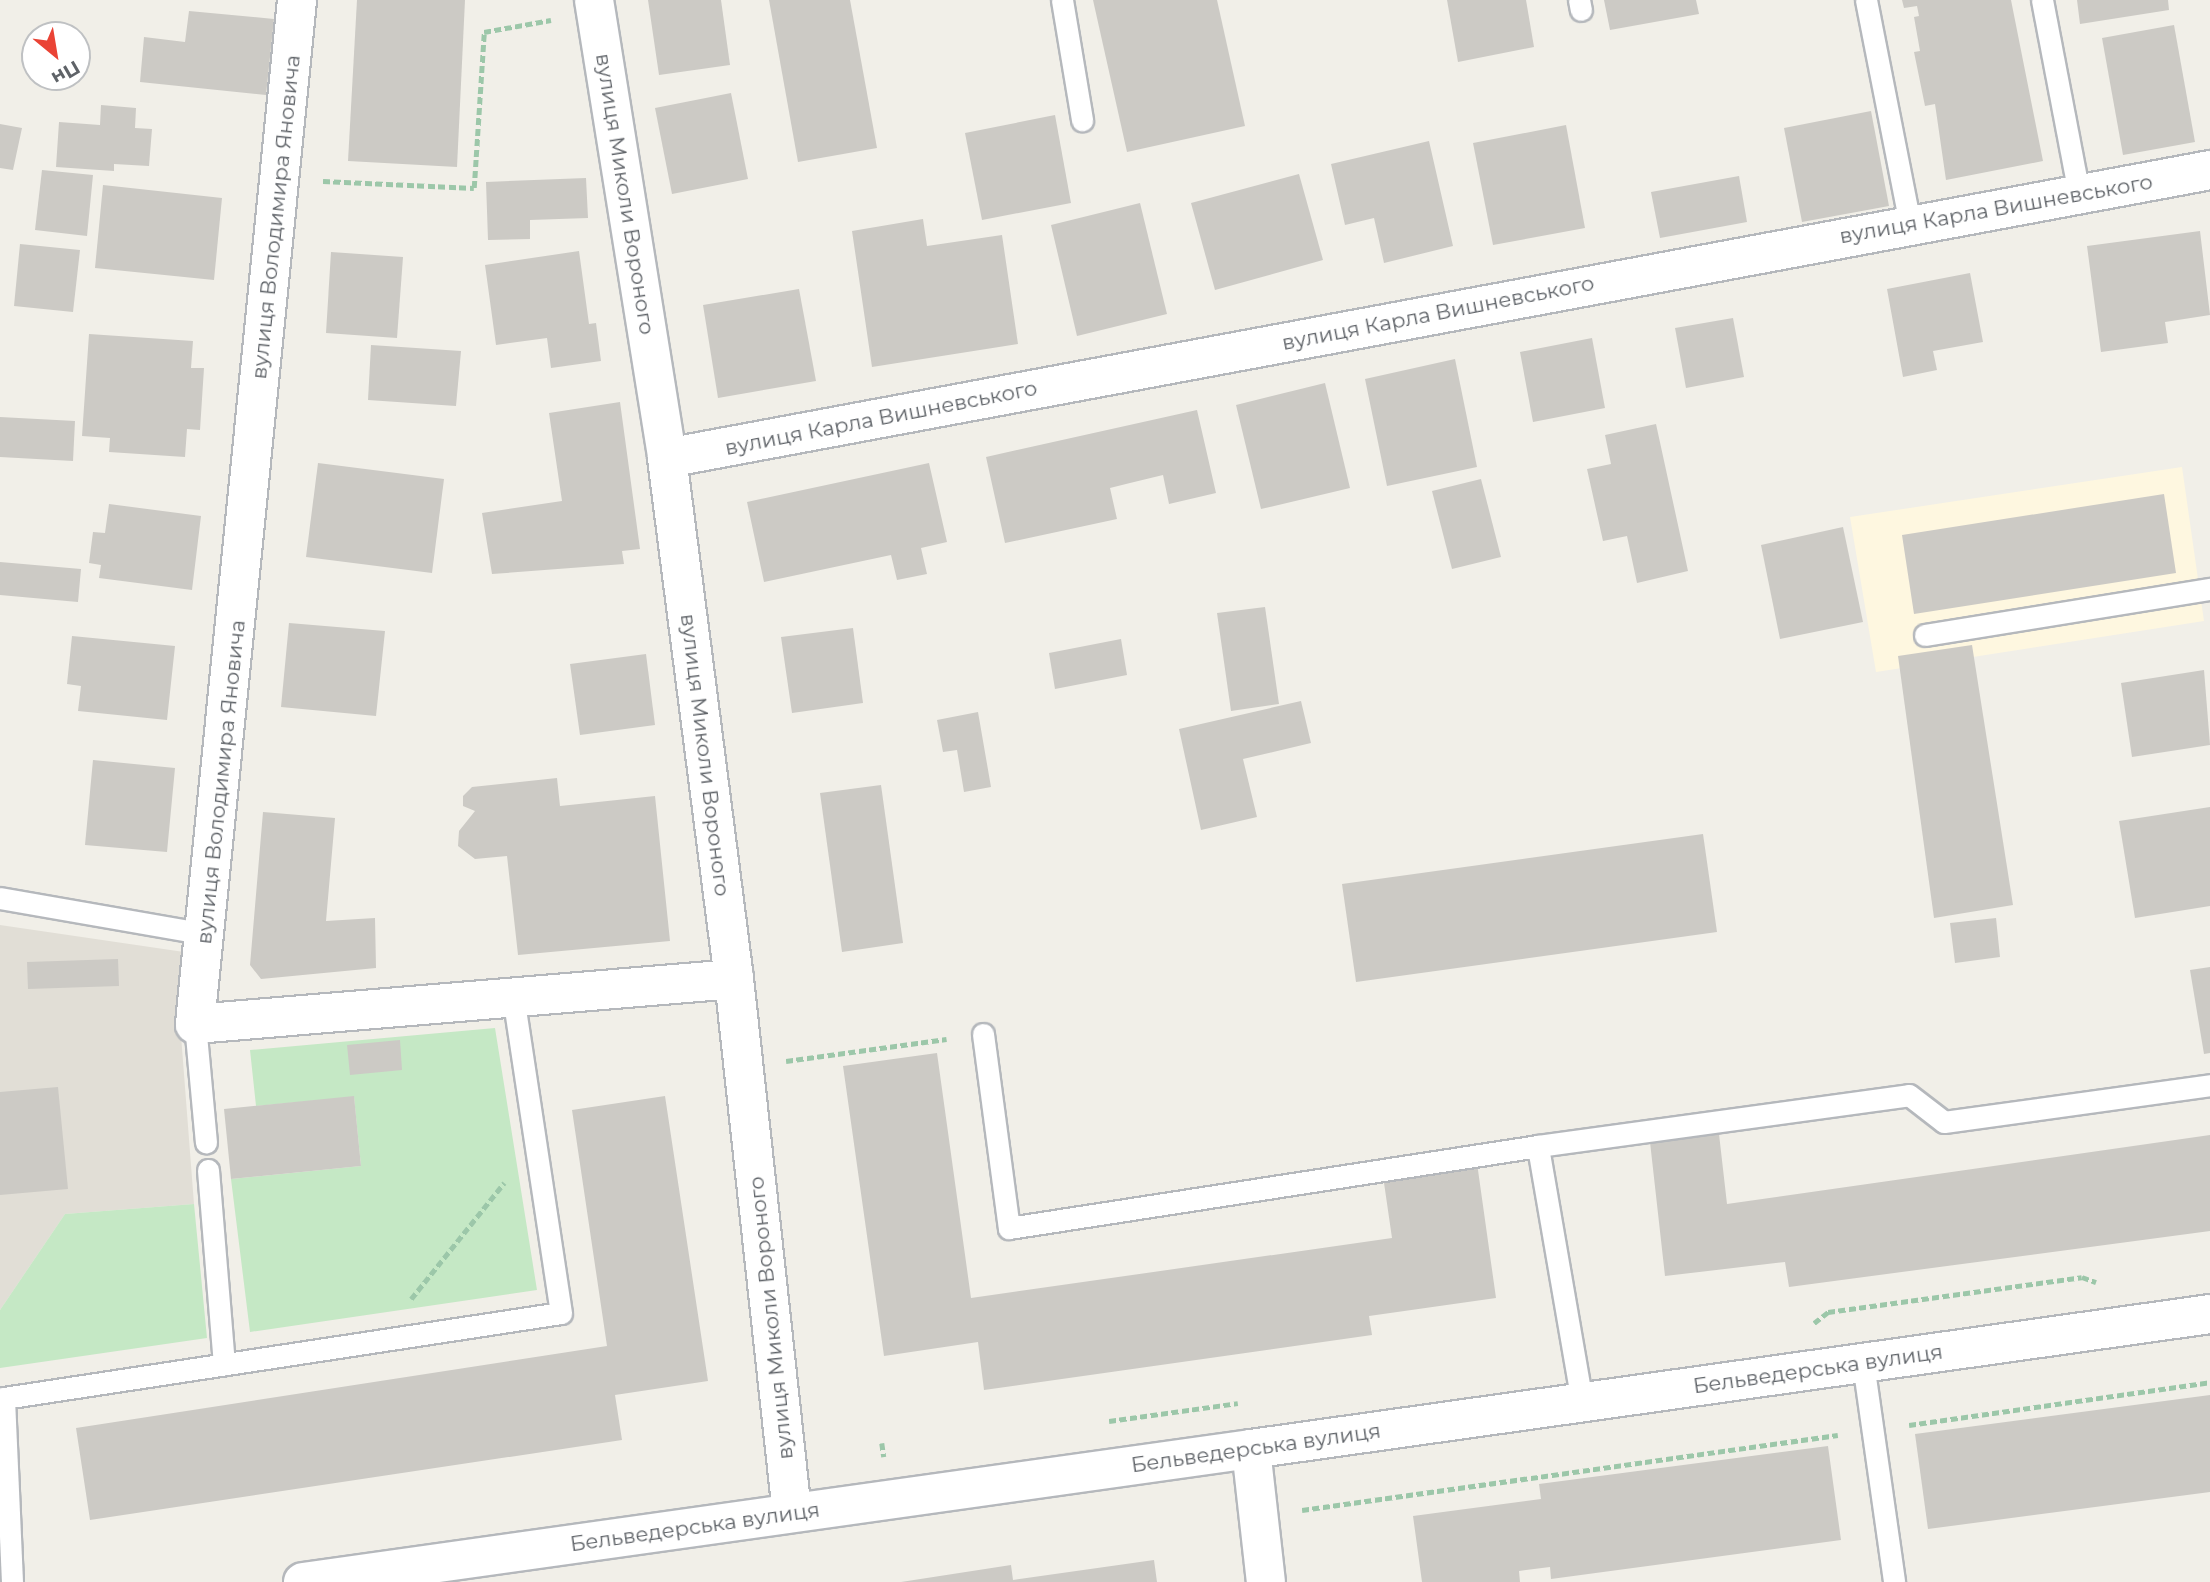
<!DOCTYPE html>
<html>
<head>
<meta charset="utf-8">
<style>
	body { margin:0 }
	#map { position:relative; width:2210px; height:1582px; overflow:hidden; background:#f1efe8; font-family:Montserrat,sans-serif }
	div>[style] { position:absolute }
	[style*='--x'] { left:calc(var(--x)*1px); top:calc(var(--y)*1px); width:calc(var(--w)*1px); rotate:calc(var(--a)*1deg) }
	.commercial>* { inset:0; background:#fef7e0 }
	.education>* { inset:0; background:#e1ded6 }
	.green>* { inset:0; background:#c5e8c5 }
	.building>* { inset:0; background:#cccac5 }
	.path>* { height:4.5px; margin-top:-2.25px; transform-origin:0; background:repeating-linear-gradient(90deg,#9cc7a9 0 7px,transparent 0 10.5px) }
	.roads { filter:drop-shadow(2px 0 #b5b8bc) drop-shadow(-2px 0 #b5b8bc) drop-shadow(0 2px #b5b8bc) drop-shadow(0 -2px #b5b8bc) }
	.service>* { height:21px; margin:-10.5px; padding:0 10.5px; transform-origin:10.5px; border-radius:10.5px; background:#fff }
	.minor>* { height:38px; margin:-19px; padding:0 19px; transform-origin:19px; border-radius:19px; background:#fff }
	.tertiary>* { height:38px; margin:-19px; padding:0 19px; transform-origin:19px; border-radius:19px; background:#fff }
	span { translate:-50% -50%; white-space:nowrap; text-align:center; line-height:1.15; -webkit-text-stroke:5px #fff; paint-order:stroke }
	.street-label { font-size:21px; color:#5f6368 }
	.north { position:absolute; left:21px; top:21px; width:70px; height:70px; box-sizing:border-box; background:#fff; border:2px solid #bfc1c3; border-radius:50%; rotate:150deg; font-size:19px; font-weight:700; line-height:28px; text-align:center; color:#5f6368 }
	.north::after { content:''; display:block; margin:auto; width:24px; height:32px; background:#ea4335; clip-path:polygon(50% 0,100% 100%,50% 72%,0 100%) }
</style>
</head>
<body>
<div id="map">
	<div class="commercial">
		<div style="clip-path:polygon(2182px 467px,2204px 621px,1876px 672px,1850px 517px)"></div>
	</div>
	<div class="education">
		<div style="clip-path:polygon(0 925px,184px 952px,179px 1009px,194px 1204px,65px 1214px,0 1310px)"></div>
	</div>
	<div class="green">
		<div style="clip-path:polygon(495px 1028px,537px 1290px,250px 1332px,231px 1179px,361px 1166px,354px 1097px,256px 1106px,250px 1050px)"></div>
		<div style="clip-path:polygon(194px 1204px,207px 1338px,0 1368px,0 1310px,65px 1214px)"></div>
	</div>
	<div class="building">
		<div style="clip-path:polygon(357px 0,465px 0,457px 167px,348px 161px)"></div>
		<div style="clip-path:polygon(648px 0,721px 0,730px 65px,659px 75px)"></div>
		<div style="clip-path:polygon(769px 0,850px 0,877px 148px,798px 162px)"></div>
		<div style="clip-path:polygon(1093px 0,1217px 0,1245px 126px,1127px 152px)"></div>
		<div style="clip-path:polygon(1447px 0,1526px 0,1534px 47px,1458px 62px)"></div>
		<div style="clip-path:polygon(1604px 0,1696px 0,1699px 14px,1610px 30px)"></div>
		<div style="clip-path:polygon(1902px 0,2011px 0,2043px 161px,1946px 180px,1935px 104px,1925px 106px,1914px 52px,1920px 51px,1914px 17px,1919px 16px,1917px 6px,1904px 8px)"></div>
		<div style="clip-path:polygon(2077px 0,2168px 0,2169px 10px,2080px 24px)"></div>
		<div style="clip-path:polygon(189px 11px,274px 19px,266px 95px,140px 82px,144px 37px,185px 42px)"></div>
		<div style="clip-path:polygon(2174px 25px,2195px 142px,2123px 155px,2102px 38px)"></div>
		<div style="clip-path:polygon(731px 93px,748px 179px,672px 194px,655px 108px)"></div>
		<div style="clip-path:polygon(101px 105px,136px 108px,135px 128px,152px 129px,149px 166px,114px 164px,114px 171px,56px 167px,59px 122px,100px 125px)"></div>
		<div style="clip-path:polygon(1871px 111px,1889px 206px,1802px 222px,1784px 128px)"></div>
		<div style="clip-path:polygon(1055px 115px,1071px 203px,982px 220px,965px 133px)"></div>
		<div style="clip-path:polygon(0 124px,22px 128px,13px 170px,0 168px)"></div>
		<div style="clip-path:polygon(1566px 125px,1585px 228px,1493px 245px,1473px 143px)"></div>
		<div style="clip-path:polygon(1429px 141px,1453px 246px,1384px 263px,1374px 218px,1345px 225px,1331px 164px)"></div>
		<div style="clip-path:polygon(42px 170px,93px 175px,87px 236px,35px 230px)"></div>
		<div style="clip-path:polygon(1299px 174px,1323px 260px,1215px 290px,1191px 203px)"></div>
		<div style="clip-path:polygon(1739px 176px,1747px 222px,1660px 238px,1651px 192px)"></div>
		<div style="clip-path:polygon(586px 178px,588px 218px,530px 220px,530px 239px,488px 240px,486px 182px)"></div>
		<div style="clip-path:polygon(103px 185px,222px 198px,214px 280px,95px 268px)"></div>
		<div style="clip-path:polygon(1140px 203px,1167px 314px,1077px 336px,1051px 225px)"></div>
		<div style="clip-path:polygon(923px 219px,927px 246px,1002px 235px,1018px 344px,872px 367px,852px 231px)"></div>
		<div style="clip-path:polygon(2200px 231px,2210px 315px,2165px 322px,2168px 343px,2101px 352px,2087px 246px)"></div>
		<div style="clip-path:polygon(20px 244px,80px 250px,73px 312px,14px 306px)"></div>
		<div style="clip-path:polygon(579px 251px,589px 324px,596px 323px,601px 361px,551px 368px,547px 338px,496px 345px,485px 265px)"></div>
		<div style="clip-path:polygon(331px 252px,403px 257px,397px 338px,326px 333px)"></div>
		<div style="clip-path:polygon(1970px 273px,1983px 342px,1933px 351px,1937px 370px,1903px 377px,1887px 289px)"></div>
		<div style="clip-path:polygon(799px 289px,816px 381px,718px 398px,703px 305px)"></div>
		<div style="clip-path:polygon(1733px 318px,1744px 377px,1686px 388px,1675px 328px)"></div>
		<div style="clip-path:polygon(89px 334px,193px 341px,191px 368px,204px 368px,200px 430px,187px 429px,185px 457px,109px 452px,110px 438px,82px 436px)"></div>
		<div style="clip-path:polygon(1592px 338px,1605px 408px,1533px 422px,1520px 352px)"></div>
		<div style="clip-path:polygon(371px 345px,461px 351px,456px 406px,368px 400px)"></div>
		<div style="clip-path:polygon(1455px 359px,1477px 467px,1387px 486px,1365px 379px)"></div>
		<div style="clip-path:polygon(1325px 383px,1350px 488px,1261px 509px,1236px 405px)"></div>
		<div style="clip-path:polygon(620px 402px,640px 549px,622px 551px,624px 564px,492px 574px,482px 513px,562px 501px,549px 413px)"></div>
		<div style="clip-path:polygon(1197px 410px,1216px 493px,1169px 504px,1163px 475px,1130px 483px,1110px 488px,1117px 519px,1005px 543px,986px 457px)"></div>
		<div style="clip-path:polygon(0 417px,75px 421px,73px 461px,0 457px)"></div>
		<div style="clip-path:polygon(1656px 424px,1688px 571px,1637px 583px,1627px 536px,1603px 541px,1587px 469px,1611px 464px,1605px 435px)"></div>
		<div style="clip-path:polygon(318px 463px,444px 479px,432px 573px,306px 557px)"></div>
		<div style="clip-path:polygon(929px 463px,947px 542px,921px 548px,927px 574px,897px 580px,891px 555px,764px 582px,747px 502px)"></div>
		<div style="clip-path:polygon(1481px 479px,1501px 557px,1452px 569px,1432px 491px)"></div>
		<div style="clip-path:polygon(2164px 494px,2176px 573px,1914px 614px,1902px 535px)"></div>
		<div style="clip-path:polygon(109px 504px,201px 516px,192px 590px,99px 578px,101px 565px,89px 563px,93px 532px,105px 533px)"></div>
		<div style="clip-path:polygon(1843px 527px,1863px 622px,1780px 639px,1761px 545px)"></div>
		<div style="clip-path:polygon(0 562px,81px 569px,78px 602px,0 595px)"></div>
		<div style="clip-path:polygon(1265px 607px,1279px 704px,1231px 711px,1217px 613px)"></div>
		<div style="clip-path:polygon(289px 623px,385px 631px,376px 716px,281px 707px)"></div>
		<div style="clip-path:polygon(853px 628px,863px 703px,792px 713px,781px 637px)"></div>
		<div style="clip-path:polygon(72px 636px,175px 646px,167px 720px,78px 711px,81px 686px,67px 684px)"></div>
		<div style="clip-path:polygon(1121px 639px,1127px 675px,1055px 689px,1049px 653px)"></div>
		<div style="clip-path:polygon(1972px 645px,2013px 905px,1934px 918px,1898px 656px)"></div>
		<div style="clip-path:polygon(646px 654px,655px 725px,580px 735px,570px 664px)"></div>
		<div style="clip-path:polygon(2204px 670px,2210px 745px,2132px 757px,2121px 683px)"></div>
		<div style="clip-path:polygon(1301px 701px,1311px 743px,1243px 759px,1257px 817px,1201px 830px,1179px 729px)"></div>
		<div style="clip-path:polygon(978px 712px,991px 787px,964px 792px,957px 750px,943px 752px,937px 720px)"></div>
		<div style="clip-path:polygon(93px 760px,175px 768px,167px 852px,85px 845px)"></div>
		<div style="clip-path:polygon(557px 778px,560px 806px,655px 796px,670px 941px,518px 955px,507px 856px,475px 859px,458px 846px,459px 831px,475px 811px,463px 806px,463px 796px,472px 787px)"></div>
		<div style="clip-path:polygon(881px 785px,903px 943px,842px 952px,820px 793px)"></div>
		<div style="clip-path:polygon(2210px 807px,2210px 906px,2135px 918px,2119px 821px)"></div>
		<div style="clip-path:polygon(263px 812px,335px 818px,326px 921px,375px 918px,376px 968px,261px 979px,250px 965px)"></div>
		<div style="clip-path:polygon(1703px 834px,1717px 932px,1356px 982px,1342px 884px)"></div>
		<div style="clip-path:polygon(1996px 918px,2000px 957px,1955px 963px,1950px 923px)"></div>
		<div style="clip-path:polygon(118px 959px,119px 986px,28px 989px,27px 962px)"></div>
		<div style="clip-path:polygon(2210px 967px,2210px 1053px,2204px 1054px,2190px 970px)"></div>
		<div style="clip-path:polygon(400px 1040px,402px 1070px,350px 1075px,347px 1045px)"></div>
		<div style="clip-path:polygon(937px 1053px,971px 1298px,1392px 1238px,1383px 1176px,1477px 1163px,1496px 1298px,1369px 1316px,1372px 1335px,984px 1390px,978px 1342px,884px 1356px,843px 1066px)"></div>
		<div style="clip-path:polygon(58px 1087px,68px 1189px,0 1195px,0 1092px)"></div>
		<div style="clip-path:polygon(354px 1096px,361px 1166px,231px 1179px,224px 1109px)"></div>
		<div style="clip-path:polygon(665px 1096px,708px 1381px,615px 1395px,622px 1440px,90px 1520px,76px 1428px,607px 1346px,572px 1110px)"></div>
		<div style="clip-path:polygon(1719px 1134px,1727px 1204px,2210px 1135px,2210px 1231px,1789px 1287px,1785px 1262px,1665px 1276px,1650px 1142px)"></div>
		<div style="clip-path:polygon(2210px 1395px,2210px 1492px,1928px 1529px,1915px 1434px)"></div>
		<div style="clip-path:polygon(1828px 1446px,1841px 1540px,1551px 1579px,1550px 1567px,1519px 1571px,1520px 1582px,1422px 1582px,1413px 1516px,1541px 1499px,1539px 1484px)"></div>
		<div style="clip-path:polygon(1154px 1560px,1157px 1582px,901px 1582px,1011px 1565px,1013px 1580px)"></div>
	</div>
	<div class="path">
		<div style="--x:323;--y:181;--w:151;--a:2.7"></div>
		<div style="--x:474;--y:188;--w:156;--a:-86.3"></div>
		<div style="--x:484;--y:32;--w:68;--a:-10.2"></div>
		<div style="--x:786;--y:1061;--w:162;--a:-7.8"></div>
		<div style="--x:411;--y:1299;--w:149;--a:-51.3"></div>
		<div style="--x:1814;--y:1323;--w:18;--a:-38"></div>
		<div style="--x:1828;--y:1312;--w:256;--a:-7.8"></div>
		<div style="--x:2082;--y:1277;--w:15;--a:20"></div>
		<div style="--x:1109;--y:1421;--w:130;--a:-7.9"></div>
		<div style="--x:1909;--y:1425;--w:304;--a:-8.1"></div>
		<div style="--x:882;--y:1443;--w:14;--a:82"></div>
		<div style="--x:1302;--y:1510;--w:541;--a:-7.97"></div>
	</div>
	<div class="roads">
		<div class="service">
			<div style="--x:1062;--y:0;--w:122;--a:80.5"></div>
			<div style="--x:1579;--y:0;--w:10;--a:79"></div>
			<div style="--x:1866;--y:0;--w:229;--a:78.9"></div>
			<div style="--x:2042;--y:0;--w:197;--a:79.2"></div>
			<div style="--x:1925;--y:635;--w:289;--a:-9.2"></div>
			<div style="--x:0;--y:898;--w:209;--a:9.9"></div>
			<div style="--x:195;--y:1024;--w:119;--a:84.7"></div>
			<div style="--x:983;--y:1034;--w:196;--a:82.4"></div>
			<div style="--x:1009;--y:1228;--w:535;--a:-8.81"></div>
			<div style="--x:208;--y:1170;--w:195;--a:85.3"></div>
			<div style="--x:1863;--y:1363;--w:221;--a:81.9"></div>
			<div style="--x:1582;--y:1402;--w:260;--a:-99.8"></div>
			<div style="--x:1538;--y:1146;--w:374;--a:-7.8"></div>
			<div style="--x:1909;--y:1095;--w:44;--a:37.6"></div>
			<div style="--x:1944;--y:1122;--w:269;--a:-7.9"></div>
			<div style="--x:12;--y:1582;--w:184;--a:-92.5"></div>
			<div style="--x:4;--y:1398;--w:563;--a:-8.68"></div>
			<div style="--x:561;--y:1313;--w:320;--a:-98.6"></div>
		</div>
		<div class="minor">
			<div style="--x:297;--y:0;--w:1029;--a:95.69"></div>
			<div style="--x:195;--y:1024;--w:541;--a:-4.77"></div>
			<div style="--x:667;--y:458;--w:1570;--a:-10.57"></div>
			<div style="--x:1251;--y:1449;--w:968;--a:-8.01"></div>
		</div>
		<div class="tertiary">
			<div style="--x:594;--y:0;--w:464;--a:80.9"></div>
			<div style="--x:667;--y:458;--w:525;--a:82.67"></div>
			<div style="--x:734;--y:979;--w:537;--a:83.8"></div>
			<div style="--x:303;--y:1582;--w:957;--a:-7.99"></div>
			<div style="--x:1251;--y:1449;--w:134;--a:83.6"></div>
		</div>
	</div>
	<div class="street-label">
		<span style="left:625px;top:194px;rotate:81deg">вулиця Миколи Вороного</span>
		<span style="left:1996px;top:209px;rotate:-10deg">вулиця Карла Вишневського</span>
		<span style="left:276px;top:217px;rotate:-84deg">вулиця Володимира Яновича</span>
		<span style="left:1438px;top:313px;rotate:-11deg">вулиця Карла Вишневського</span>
		<span style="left:881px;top:418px;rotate:-11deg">вулиця Карла Вишневського</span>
		<span style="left:705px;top:755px;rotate:83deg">вулиця Миколи Вороного</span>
		<span style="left:221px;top:782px;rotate:-84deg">вулиця Володимира Яновича</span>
		<span style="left:771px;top:1318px;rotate:-96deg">вулиця Миколи Вороного</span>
		<span style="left:1818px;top:1369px;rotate:-8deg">Бельведерська вулиця</span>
		<span style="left:1256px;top:1448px;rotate:-8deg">Бельведерська вулиця</span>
		<span style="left:695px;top:1527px;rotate:-8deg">Бельведерська вулиця</span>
	</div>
	<div class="north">Пн</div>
</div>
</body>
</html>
